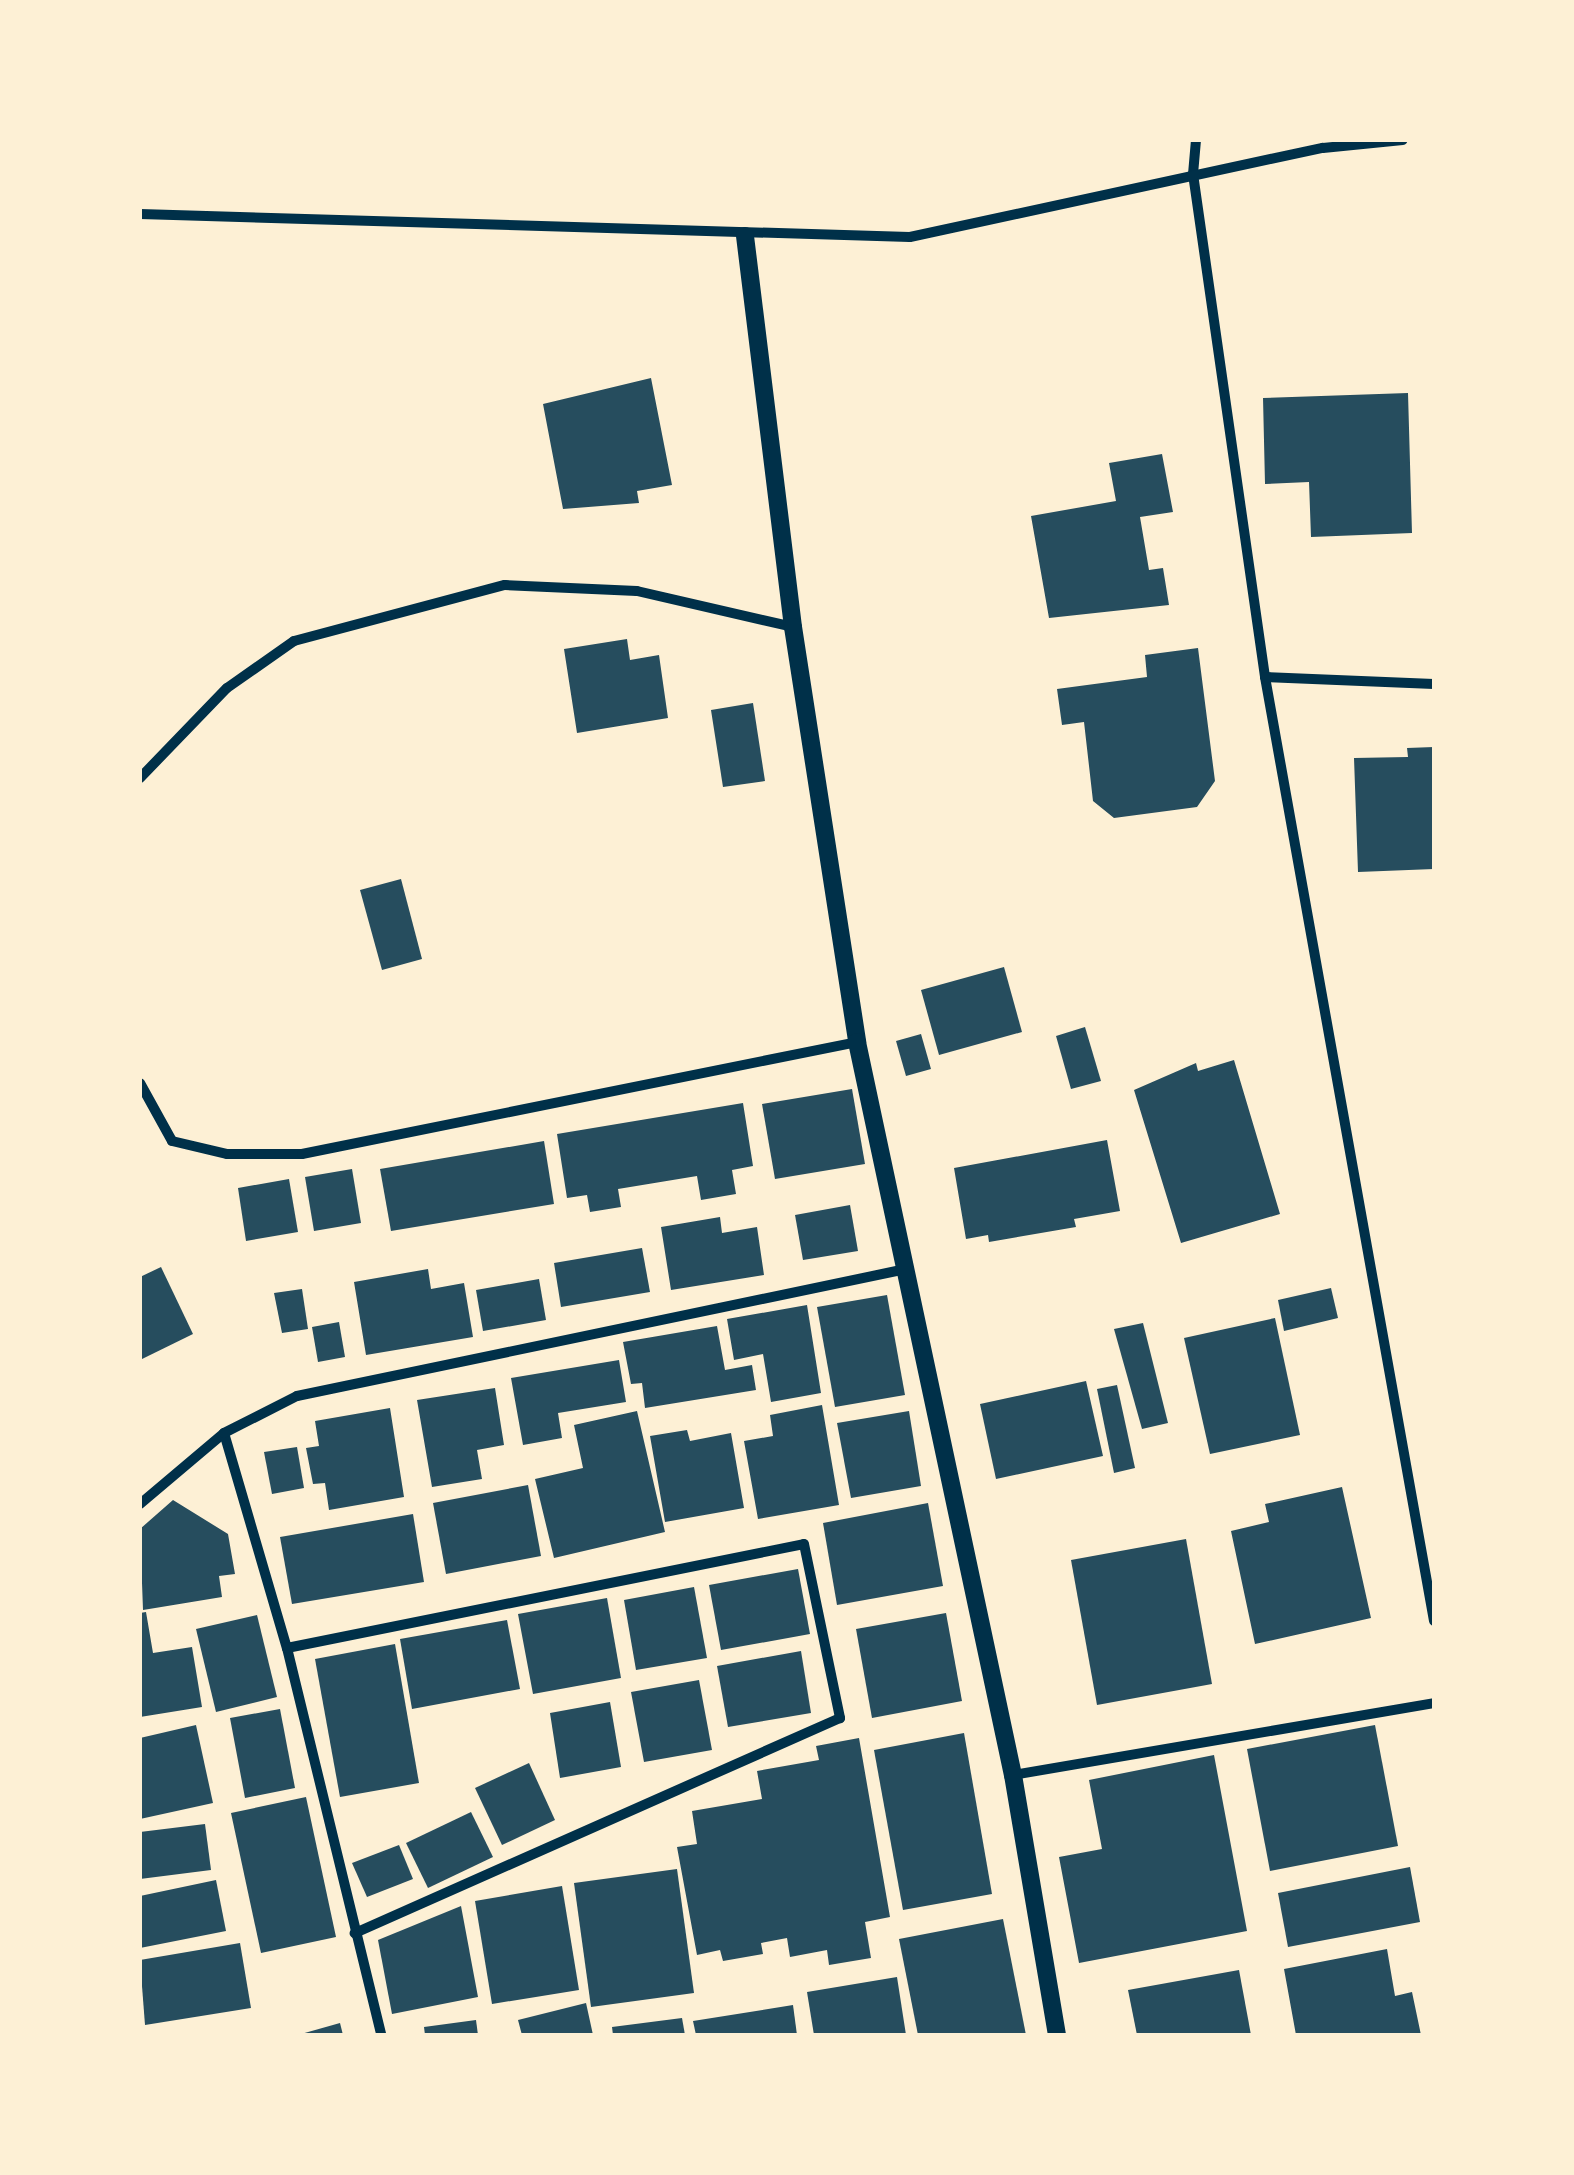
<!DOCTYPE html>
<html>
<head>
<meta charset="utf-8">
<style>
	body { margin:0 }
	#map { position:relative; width:1574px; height:2175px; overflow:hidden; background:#fdf0d5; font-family:"Varela Round",sans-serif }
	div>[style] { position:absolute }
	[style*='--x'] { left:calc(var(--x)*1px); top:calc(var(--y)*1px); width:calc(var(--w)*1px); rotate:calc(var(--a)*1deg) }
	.building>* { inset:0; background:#264d5e }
	.minor>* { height:10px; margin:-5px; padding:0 5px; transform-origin:5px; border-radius:5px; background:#003049 }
	.tertiary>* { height:18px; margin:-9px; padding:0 9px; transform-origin:9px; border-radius:9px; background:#003049 }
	span { translate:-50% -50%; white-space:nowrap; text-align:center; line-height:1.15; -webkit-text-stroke:10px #fdf0d5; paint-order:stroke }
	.frame { position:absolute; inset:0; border:142px solid #fdf0d5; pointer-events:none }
</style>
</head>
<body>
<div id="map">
	<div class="building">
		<div style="clip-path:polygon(651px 378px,672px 485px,637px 491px,639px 503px,563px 509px,543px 404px)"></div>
		<div style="clip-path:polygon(1408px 393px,1412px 533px,1311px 537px,1309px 482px,1265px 484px,1263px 398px)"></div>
		<div style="clip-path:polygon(1162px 454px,1173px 512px,1140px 517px,1149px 570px,1163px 568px,1169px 605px,1049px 618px,1031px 516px,1116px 501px,1109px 463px)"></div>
		<div style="clip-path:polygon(627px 639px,630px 660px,659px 655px,668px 718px,577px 733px,564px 649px)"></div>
		<div style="clip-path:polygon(1198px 648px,1215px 781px,1197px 807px,1114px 818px,1093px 801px,1084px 722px,1062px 725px,1057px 689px,1147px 677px,1145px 655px)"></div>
		<div style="clip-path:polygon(753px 703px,765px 781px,723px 787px,711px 710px)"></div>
		<div style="clip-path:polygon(1434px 747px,1434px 869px,1358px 872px,1354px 758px,1408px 757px,1407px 748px)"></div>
		<div style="clip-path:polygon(401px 879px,422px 959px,382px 970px,360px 890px)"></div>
		<div style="clip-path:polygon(1004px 967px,1022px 1032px,939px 1055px,921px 990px)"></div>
		<div style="clip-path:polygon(1085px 1027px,1101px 1081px,1071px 1089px,1056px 1036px)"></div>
		<div style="clip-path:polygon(921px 1034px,931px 1069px,906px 1076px,896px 1041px)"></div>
		<div style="clip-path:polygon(1234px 1060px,1280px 1214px,1181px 1243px,1134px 1090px,1196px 1063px,1198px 1071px)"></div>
		<div style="clip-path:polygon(852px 1089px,865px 1164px,775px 1179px,762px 1104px)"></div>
		<div style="clip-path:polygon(743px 1103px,753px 1166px,732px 1170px,736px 1194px,701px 1200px,697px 1176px,618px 1189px,621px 1207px,590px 1212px,587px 1195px,567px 1198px,557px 1134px)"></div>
		<div style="clip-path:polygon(1107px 1140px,1120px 1211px,1074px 1219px,1076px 1227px,989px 1242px,988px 1235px,966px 1239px,954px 1168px)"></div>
		<div style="clip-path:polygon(544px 1141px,554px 1204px,391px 1231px,380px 1169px)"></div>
		<div style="clip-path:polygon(352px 1169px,361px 1223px,314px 1231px,305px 1177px)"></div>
		<div style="clip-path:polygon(289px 1179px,298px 1232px,246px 1241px,238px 1188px)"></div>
		<div style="clip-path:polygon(850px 1205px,858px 1251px,803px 1260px,795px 1215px)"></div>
		<div style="clip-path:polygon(720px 1217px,722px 1233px,757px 1227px,764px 1275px,671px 1290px,661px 1227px)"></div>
		<div style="clip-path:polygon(642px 1248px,650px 1292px,561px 1307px,554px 1263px)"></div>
		<div style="clip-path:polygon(161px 1267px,193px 1334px,140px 1360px,140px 1277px)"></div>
		<div style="clip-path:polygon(428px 1269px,431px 1289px,464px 1283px,473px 1337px,366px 1355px,354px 1282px)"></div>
		<div style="clip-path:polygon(539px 1279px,546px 1320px,483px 1331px,476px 1290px)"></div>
		<div style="clip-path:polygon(1331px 1288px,1338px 1318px,1284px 1331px,1278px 1300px)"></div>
		<div style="clip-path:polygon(302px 1289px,308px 1329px,282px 1333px,274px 1293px)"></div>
		<div style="clip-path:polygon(887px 1295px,905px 1395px,835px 1407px,817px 1307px)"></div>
		<div style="clip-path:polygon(807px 1305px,821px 1393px,771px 1402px,763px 1354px,734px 1360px,727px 1319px)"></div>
		<div style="clip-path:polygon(1275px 1318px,1300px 1435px,1210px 1454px,1184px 1338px)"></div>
		<div style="clip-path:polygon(339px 1322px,345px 1357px,318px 1362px,312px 1327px)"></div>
		<div style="clip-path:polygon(1143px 1323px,1168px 1423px,1142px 1429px,1114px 1329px)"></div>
		<div style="clip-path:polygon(717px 1326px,725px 1370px,752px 1365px,756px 1390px,645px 1408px,642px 1383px,631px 1384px,623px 1342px)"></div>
		<div style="clip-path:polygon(619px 1360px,626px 1402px,558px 1413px,562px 1438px,523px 1445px,511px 1378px)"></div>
		<div style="clip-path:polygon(1086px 1381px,1103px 1456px,996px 1479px,980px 1404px)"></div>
		<div style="clip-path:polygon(1117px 1385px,1135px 1468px,1114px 1473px,1097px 1389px)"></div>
		<div style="clip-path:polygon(495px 1388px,504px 1445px,477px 1450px,482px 1479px,432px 1487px,417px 1400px)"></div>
		<div style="clip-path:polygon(822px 1405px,839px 1505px,758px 1519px,744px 1441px,773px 1436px,770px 1415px)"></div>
		<div style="clip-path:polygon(390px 1408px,404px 1497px,329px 1510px,325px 1483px,313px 1484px,306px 1448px,319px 1446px,315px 1421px)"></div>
		<div style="clip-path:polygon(637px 1411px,665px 1532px,554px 1558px,535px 1479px,583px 1468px,574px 1425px)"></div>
		<div style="clip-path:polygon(909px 1411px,921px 1486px,851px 1498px,837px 1423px)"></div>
		<div style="clip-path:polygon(687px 1430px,690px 1441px,731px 1433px,744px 1508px,665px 1522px,650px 1436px)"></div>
		<div style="clip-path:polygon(297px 1447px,304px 1488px,272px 1494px,264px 1452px)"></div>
		<div style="clip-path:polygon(528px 1485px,541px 1556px,446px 1574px,433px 1503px)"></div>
		<div style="clip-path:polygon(1342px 1487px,1371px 1618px,1255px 1644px,1231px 1531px,1269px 1522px,1265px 1504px)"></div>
		<div style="clip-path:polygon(173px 1500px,228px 1534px,235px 1574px,219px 1576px,222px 1597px,143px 1610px,140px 1529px)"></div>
		<div style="clip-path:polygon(928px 1503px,943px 1586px,837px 1605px,823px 1523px)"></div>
		<div style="clip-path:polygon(413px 1514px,424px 1582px,292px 1604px,280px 1537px)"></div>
		<div style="clip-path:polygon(1186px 1539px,1212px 1684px,1097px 1705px,1071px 1560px)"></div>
		<div style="clip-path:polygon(798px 1569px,810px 1634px,721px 1650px,709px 1585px)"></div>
		<div style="clip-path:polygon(694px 1587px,707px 1658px,636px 1670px,624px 1600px)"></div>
		<div style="clip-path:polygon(607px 1598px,621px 1678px,533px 1694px,518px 1614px)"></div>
		<div style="clip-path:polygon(146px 1612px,153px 1653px,192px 1647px,202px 1707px,140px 1717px,140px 1613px)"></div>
		<div style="clip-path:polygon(946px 1613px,962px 1701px,872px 1718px,856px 1629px)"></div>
		<div style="clip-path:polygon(257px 1615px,277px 1697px,216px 1712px,196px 1629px)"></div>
		<div style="clip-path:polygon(507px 1620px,520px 1689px,412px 1709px,400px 1639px)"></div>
		<div style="clip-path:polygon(395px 1644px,419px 1783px,340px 1797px,315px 1659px)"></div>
		<div style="clip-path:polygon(801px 1651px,811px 1713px,728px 1727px,717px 1666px)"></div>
		<div style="clip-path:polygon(699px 1680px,712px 1750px,644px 1762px,631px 1692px)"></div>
		<div style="clip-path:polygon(610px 1702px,621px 1767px,560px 1778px,550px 1713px)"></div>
		<div style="clip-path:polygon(280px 1709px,295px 1788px,245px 1798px,230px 1718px)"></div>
		<div style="clip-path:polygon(196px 1725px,213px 1803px,140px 1819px,140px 1738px)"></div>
		<div style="clip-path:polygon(1375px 1725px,1398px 1846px,1270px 1871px,1247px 1749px)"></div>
		<div style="clip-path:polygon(964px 1733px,992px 1894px,903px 1910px,874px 1750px)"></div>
		<div style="clip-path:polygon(859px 1738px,890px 1917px,865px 1922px,871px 1958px,829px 1965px,827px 1950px,790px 1957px,787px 1938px,761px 1943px,763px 1954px,723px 1961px,720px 1950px,697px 1955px,677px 1847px,697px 1844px,692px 1811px,762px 1799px,757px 1771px,819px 1760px,816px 1746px)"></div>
		<div style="clip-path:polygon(1214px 1755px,1247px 1931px,1079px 1963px,1059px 1857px,1102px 1849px,1089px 1780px)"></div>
		<div style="clip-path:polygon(529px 1763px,555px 1820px,502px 1845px,475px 1788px)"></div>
		<div style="clip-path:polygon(306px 1797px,336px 1937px,261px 1953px,231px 1813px)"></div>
		<div style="clip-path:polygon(471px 1812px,493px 1857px,428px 1888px,406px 1843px)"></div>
		<div style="clip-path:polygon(205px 1824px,211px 1870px,140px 1879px,140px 1832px)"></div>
		<div style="clip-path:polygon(399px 1845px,413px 1879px,367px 1897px,352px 1863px)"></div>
		<div style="clip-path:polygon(1410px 1867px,1420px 1922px,1288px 1947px,1278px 1893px)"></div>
		<div style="clip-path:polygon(677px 1869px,694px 1993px,591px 2007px,574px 1883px)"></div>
		<div style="clip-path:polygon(216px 1880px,226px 1931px,140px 1948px,140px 1896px)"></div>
		<div style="clip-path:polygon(562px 1886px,579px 1990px,492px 2004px,475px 1901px)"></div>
		<div style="clip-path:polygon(461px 1906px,478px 1997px,392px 2014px,378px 1940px)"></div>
		<div style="clip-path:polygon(1003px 1919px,1026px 2035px,918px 2035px,899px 1939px)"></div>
		<div style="clip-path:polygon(240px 1943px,251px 2008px,145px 2025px,140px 1960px)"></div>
		<div style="clip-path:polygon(1387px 1949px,1395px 1996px,1412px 1992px,1421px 2035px,1296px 2035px,1284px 1969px)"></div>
		<div style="clip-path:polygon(1239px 1970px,1251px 2035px,1137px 2035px,1128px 1990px)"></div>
		<div style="clip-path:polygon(897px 1977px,906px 2035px,814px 2035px,807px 1992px)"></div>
		<div style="clip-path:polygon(586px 2003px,593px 2035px,522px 2035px,518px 2020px)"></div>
		<div style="clip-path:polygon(793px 2005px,797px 2035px,696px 2035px,693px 2021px)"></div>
		<div style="clip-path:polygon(682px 2018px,685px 2035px,613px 2035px,612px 2027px)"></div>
		<div style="clip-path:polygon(476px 2020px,478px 2035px,425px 2035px,424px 2027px)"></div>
		<div style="clip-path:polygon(340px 2023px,343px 2035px,301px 2035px,301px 2034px)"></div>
	</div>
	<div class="minor">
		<div style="--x:1196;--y:140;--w:34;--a:95"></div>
		<div style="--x:1193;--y:174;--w:508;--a:81.85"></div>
		<div style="--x:1265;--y:677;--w:959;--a:79.85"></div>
		<div style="--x:140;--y:214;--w:770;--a:1.71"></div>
		<div style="--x:910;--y:237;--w:422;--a:-12.2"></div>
		<div style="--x:1323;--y:148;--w:80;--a:-5.7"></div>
		<div style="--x:1265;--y:677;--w:169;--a:2.4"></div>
		<div style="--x:140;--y:778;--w:125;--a:-46"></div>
		<div style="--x:227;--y:688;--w:82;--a:-35"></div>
		<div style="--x:294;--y:641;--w:218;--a:-14.9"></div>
		<div style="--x:505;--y:585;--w:132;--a:2.6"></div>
		<div style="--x:637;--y:591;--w:160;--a:13"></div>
		<div style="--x:140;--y:1083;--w:66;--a:61.1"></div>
		<div style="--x:172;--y:1141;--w:57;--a:13.3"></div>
		<div style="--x:227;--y:1154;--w:75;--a:0"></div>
		<div style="--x:302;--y:1154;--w:566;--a:-11.41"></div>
		<div style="--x:224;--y:1433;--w:224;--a:73.7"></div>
		<div style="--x:287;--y:1648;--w:398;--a:76.3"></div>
		<div style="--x:140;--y:1504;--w:110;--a:-40.2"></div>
		<div style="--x:224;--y:1433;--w:82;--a:-26.9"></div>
		<div style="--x:297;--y:1396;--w:622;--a:-11.78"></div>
		<div style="--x:287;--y:1648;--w:527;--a:-11.37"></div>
		<div style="--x:804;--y:1544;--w:178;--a:78.3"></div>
		<div style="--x:840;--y:1718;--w:531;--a:156.09"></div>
		<div style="--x:1013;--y:1775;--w:427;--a:-9.7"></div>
	</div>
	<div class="tertiary">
		<div style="--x:745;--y:236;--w:394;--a:83"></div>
		<div style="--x:793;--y:627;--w:420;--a:81.2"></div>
		<div style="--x:857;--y:1042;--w:749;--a:77.99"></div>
		<div style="--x:1013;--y:1775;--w:264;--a:80.4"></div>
	</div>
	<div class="frame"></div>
</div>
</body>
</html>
